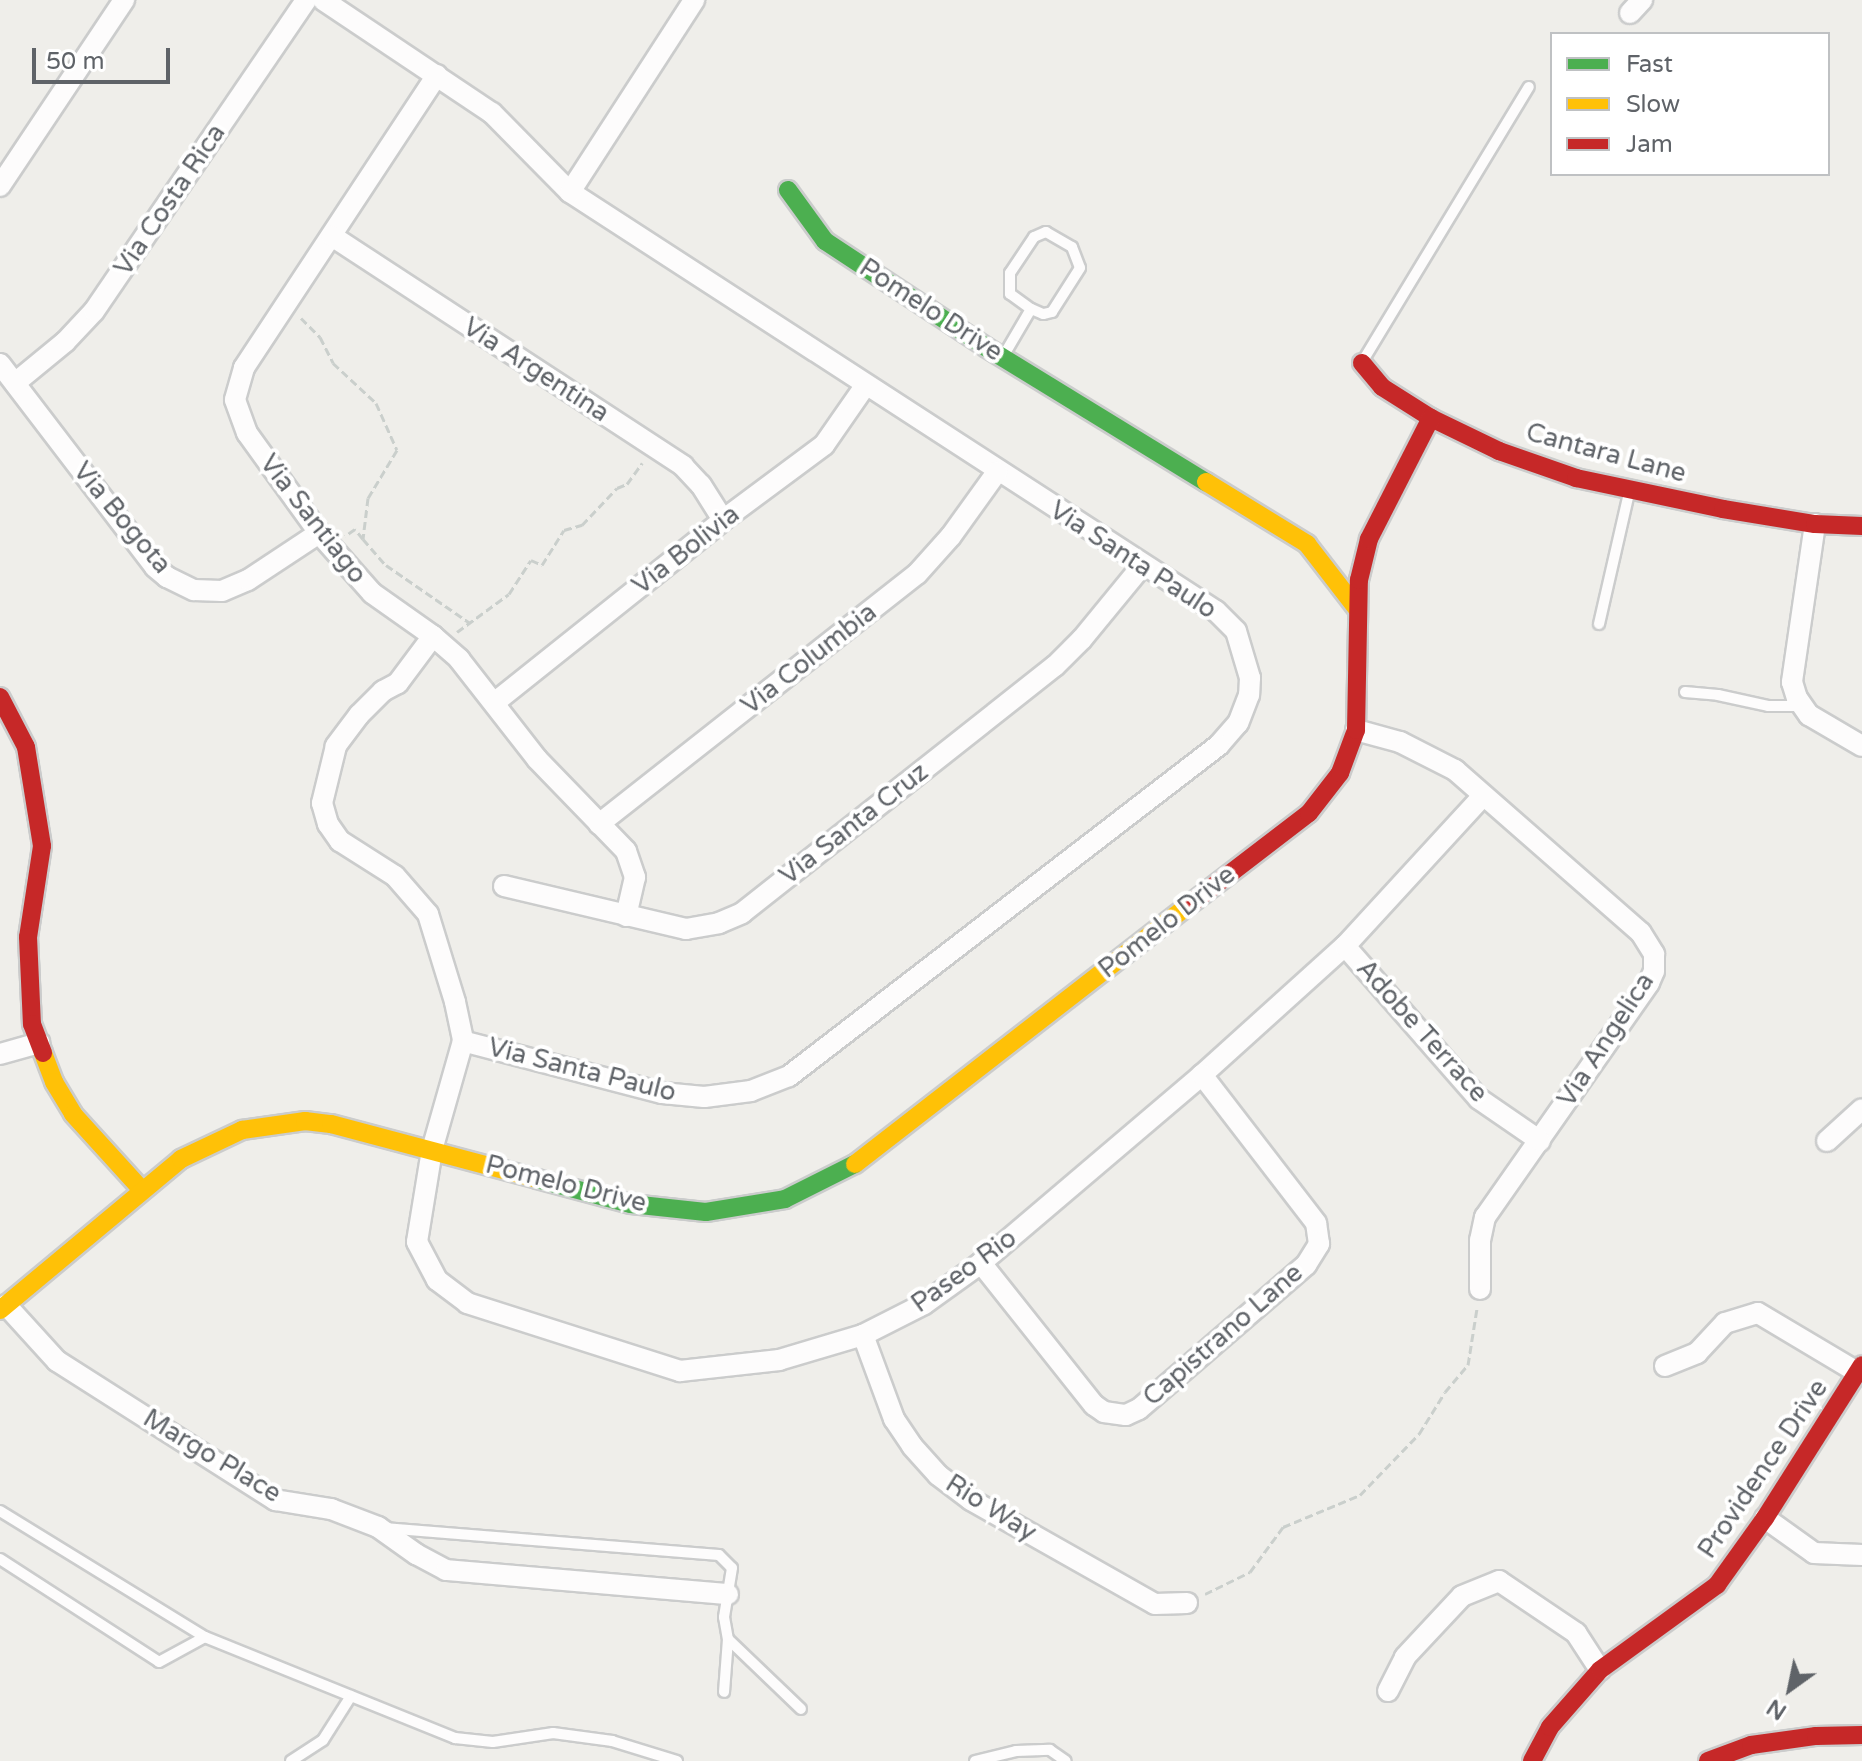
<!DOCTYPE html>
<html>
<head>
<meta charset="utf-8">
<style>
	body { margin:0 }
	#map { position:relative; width:1862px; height:1761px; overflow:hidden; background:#efeeea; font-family:"Varela Round",sans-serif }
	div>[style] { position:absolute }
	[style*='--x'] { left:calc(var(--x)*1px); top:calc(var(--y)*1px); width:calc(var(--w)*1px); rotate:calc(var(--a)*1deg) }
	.path>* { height:3px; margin-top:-1.5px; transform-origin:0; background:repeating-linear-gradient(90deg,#cacfcc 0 8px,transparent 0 12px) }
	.roads { filter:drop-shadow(2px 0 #cbcccc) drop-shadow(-2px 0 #cbcccc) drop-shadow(0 2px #cbcccc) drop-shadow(0 -2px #cbcccc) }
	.lane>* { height:10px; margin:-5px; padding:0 5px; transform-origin:5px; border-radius:5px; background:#fdfcfc }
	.street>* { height:20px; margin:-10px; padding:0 10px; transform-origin:10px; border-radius:10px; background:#fdfcfc }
	.fast>* { height:18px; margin:-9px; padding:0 9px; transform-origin:9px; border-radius:9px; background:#4caf50 }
	.slow>* { height:18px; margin:-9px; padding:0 9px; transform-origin:9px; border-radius:9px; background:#ffc107 }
	.jam>* { height:18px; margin:-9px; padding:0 9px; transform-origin:9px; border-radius:9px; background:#c62828 }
	span { translate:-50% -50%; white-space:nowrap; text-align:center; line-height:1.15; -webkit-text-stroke:8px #fff; paint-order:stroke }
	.street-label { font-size:26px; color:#5f6368 }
	.legend { position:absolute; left:1550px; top:32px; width:280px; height:144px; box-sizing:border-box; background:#fff; border:2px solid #bfc1c3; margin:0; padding:10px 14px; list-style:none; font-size:24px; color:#5f6368 }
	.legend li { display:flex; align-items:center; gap:16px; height:40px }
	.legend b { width:40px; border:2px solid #bfc1c3 }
	.north { position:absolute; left:1750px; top:1649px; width:80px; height:80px; -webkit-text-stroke:6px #fff; paint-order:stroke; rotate:213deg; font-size:22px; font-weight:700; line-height:32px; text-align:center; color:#5f6368 }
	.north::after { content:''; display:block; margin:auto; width:28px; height:36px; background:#5f6368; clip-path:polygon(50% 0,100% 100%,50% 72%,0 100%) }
	.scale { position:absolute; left:32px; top:48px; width:138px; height:36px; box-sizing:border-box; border:4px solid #5f6368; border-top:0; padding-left:10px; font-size:24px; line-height:28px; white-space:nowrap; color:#5f6368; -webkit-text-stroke:6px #fff; paint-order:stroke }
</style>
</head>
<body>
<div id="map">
	<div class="path">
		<div style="--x:301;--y:318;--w:27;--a:45"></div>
		<div style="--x:320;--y:337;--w:29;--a:63"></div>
		<div style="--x:333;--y:363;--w:59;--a:42.9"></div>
		<div style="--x:376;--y:403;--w:51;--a:65.9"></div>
		<div style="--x:397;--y:450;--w:56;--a:121.1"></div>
		<div style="--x:368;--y:498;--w:41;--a:97"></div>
		<div style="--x:363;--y:539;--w:13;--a:-129"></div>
		<div style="--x:355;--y:529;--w:12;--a:145"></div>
		<div style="--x:363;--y:539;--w:35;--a:49"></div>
		<div style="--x:386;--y:565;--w:102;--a:34.6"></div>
		<div style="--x:457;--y:632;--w:64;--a:-36.2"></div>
		<div style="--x:509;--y:594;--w:40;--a:-57.1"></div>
		<div style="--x:531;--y:560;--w:12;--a:24"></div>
		<div style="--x:542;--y:565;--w:41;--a:-57.8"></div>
		<div style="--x:564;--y:530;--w:19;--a:-16"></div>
		<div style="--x:582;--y:525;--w:51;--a:-46.6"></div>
		<div style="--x:617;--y:488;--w:11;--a:-22"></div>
		<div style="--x:627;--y:484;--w:26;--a:-54"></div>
		<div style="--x:1205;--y:1594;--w:50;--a:-26.1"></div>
		<div style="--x:1250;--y:1572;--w:56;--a:-53.7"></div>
		<div style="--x:1283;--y:1527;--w:83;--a:-22.6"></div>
		<div style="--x:1360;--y:1495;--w:85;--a:-46"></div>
		<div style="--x:1419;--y:1434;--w:49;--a:-58.2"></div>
		<div style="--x:1445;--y:1392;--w:35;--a:-50"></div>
		<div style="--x:1468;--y:1365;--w:58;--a:-81"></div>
	</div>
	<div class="roads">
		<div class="lane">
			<div style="--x:1004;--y:355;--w:53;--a:-59.6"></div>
			<div style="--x:1031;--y:309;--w:26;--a:-144"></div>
			<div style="--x:1010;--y:294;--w:21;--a:-90"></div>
			<div style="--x:1010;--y:273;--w:43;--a:-56.3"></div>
			<div style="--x:1034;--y:237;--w:13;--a:-23"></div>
			<div style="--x:1046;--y:232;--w:30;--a:30"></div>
			<div style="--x:1072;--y:247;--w:22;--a:69"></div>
			<div style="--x:1080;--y:268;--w:52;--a:122.5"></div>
			<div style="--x:1052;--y:312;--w:9;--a:167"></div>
			<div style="--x:1043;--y:314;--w:13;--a:-157"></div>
			<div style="--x:1364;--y:359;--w:318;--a:-58.8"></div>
			<div style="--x:1599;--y:624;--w:134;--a:-77.1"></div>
			<div style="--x:1685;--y:692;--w:33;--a:5"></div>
			<div style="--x:1718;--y:695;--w:51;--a:12.4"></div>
			<div style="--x:1768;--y:706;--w:33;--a:0"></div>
			<div style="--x:0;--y:1511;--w:241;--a:31.6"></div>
			<div style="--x:205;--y:1637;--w:270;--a:22"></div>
			<div style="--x:455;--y:1738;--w:38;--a:6"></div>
			<div style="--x:493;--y:1742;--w:61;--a:-8.5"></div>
			<div style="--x:553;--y:1733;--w:60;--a:7.7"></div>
			<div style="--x:612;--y:1741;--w:68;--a:17.1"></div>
			<div style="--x:384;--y:1528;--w:336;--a:4.6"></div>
			<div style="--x:719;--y:1555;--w:18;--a:45"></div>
			<div style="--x:732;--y:1568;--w:50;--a:99.3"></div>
			<div style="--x:724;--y:1617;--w:22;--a:80"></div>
			<div style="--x:728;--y:1639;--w:53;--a:94.3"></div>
			<div style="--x:0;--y:1559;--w:189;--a:32.9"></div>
			<div style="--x:159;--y:1662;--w:52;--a:-28.5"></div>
			<div style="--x:728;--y:1639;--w:101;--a:43.8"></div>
			<div style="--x:291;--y:1761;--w:38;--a:-33"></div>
			<div style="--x:323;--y:1740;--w:52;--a:-57.5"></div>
			<div style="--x:975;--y:1761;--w:42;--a:-13.7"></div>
			<div style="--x:1016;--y:1751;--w:34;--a:-2"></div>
			<div style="--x:1050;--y:1750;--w:19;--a:35"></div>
		</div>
		<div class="street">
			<div style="--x:323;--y:0;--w:203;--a:33.8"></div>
			<div style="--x:492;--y:113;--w:111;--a:45.4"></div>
			<div style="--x:570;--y:192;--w:770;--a:32.97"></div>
			<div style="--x:1216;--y:611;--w:28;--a:45"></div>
			<div style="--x:1236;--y:631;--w:49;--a:73.4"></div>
			<div style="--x:1250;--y:678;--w:17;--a:93"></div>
			<div style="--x:1249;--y:695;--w:30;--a:111"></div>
			<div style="--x:1238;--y:723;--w:29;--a:131"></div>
			<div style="--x:1219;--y:745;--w:543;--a:142.41"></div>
			<div style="--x:789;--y:1076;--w:41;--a:158.5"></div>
			<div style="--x:751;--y:1091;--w:47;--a:172.7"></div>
			<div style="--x:704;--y:1097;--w:42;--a:-174.6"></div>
			<div style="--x:662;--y:1093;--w:206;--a:-165.4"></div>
			<div style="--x:1630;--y:13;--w:18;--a:-47"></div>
			<div style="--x:437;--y:75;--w:351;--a:123.4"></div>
			<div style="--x:244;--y:368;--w:33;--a:106"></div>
			<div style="--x:235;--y:400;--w:35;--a:70"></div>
			<div style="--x:247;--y:433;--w:123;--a:54.2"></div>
			<div style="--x:319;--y:533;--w:80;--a:48.5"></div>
			<div style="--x:372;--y:593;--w:75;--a:35.2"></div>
			<div style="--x:433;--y:636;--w:35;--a:41"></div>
			<div style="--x:459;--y:659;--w:127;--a:52"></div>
			<div style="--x:537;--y:759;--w:128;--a:45.9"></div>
			<div style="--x:626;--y:851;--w:28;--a:71"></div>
			<div style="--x:635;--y:877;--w:40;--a:103"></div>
			<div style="--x:0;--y:186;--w:224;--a:-56.3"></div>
			<div style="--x:570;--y:192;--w:229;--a:-57.1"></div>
			<div style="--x:332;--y:236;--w:420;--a:33.2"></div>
			<div style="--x:683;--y:466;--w:26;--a:47"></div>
			<div style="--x:701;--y:485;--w:41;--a:57.8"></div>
			<div style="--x:0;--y:364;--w:255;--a:52.6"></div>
			<div style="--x:155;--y:567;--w:16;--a:40"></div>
			<div style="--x:167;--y:577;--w:30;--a:26"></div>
			<div style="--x:194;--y:590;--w:28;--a:2"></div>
			<div style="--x:222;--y:591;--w:28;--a:-23"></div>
			<div style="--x:248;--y:580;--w:85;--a:-33.5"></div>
			<div style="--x:15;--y:383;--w:65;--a:-39.4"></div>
			<div style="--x:65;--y:342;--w:42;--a:-46.9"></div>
			<div style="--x:94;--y:311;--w:376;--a:-55.7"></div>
			<div style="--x:1815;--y:524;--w:160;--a:98.3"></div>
			<div style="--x:1792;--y:682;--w:17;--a:73"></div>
			<div style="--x:1797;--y:698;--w:21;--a:55"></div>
			<div style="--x:1809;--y:715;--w:61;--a:30.3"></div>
			<div style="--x:433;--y:636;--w:59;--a:126.7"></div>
			<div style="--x:398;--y:683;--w:17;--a:152"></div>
			<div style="--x:383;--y:691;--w:34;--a:135"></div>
			<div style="--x:359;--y:715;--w:39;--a:127"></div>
			<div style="--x:336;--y:746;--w:59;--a:103.8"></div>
			<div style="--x:322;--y:803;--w:22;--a:74"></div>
			<div style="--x:328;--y:824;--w:21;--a:55"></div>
			<div style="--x:340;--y:841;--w:65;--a:32.5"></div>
			<div style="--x:395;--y:876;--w:50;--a:49"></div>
			<div style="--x:428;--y:914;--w:92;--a:72.9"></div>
			<div style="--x:455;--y:1002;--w:40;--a:78"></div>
			<div style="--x:463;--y:1041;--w:113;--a:105.9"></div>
			<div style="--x:432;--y:1150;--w:93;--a:99.3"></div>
			<div style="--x:417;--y:1242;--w:43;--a:62.2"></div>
			<div style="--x:437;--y:1280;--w:38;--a:37"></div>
			<div style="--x:467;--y:1303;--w:224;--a:17.7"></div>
			<div style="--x:680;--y:1371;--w:100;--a:-6.3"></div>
			<div style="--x:779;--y:1360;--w:88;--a:-16.6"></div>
			<div style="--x:863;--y:1335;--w:68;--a:-26.9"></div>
			<div style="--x:924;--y:1304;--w:70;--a:-35.7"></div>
			<div style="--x:981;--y:1263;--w:290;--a:-40.4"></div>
			<div style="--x:1202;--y:1075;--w:193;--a:-42.1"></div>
			<div style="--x:1345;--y:946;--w:204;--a:-47.4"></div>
			<div style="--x:494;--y:703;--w:293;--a:-38.6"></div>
			<div style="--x:723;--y:520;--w:126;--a:-36.6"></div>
			<div style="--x:824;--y:445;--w:72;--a:-55.2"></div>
			<div style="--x:1356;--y:730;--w:46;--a:15.3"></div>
			<div style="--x:1400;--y:742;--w:62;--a:27"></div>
			<div style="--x:1455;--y:770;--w:247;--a:41.2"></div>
			<div style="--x:1641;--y:933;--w:25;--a:58"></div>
			<div style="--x:1654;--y:954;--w:17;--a:90"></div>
			<div style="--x:1654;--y:971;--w:13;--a:113"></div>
			<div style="--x:1649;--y:983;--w:286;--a:125"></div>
			<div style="--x:1485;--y:1217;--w:24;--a:102"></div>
			<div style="--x:1480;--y:1240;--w:49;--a:90"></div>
			<div style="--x:599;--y:824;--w:405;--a:-38.2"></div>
			<div style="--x:917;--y:574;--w:51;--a:-48.2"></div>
			<div style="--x:951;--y:536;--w:79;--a:-54.3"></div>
			<div style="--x:504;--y:886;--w:187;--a:13.3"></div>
			<div style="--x:686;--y:929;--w:34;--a:-10"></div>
			<div style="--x:719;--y:923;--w:25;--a:-23"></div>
			<div style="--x:742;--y:913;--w:399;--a:-38.3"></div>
			<div style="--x:1055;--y:666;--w:38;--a:-45"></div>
			<div style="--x:1082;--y:639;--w:94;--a:-50.6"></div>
			<div style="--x:1345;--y:946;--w:203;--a:48.8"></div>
			<div style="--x:1479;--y:1099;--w:74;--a:34.5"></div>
			<div style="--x:0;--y:1054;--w:41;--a:-15.8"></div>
			<div style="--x:1827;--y:1141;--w:47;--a:-42.4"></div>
			<div style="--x:981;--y:1263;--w:181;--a:51.5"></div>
			<div style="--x:1094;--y:1405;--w:12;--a:35"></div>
			<div style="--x:1104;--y:1412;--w:22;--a:8"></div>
			<div style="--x:1126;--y:1415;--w:14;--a:-25"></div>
			<div style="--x:1139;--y:1409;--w:221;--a:-40.8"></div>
			<div style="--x:1306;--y:1265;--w:25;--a:-58"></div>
			<div style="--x:1319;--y:1244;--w:21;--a:-98"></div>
			<div style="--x:1316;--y:1223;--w:187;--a:-127.6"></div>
			<div style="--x:6;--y:1305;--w:76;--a:47.7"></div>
			<div style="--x:57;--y:1361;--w:259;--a:32.5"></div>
			<div style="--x:275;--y:1500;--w:57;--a:9.1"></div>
			<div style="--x:331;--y:1509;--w:50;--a:21"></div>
			<div style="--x:378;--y:1527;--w:47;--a:35.4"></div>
			<div style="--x:416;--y:1554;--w:34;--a:28"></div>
			<div style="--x:446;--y:1570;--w:283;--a:4.9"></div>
			<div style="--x:863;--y:1335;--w:90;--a:69.7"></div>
			<div style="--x:894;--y:1419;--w:32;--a:56"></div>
			<div style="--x:912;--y:1446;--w:39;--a:48"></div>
			<div style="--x:938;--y:1475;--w:41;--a:37.1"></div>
			<div style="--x:971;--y:1500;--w:211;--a:29.5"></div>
			<div style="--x:1155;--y:1604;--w:32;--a:-2"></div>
			<div style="--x:1665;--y:1366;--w:35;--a:-22"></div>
			<div style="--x:1697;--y:1353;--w:41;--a:-47"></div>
			<div style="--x:1725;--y:1323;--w:34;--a:-17"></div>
			<div style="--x:1758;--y:1313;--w:115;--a:30.8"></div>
			<div style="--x:1765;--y:1518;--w:60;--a:35.5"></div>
			<div style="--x:1814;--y:1553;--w:48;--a:2.4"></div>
			<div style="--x:1388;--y:1691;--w:38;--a:-63"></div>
			<div style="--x:1405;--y:1657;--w:83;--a:-46.9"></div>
			<div style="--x:1462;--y:1596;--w:40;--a:-22"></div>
			<div style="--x:1499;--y:1581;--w:93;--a:34"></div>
			<div style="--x:1576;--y:1633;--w:44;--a:57"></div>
		</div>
		<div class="fast">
			<div style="--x:788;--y:190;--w:63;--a:54"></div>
			<div style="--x:825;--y:241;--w:194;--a:33.4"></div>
			<div style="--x:987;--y:348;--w:257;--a:31.5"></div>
			<div style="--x:537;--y:1179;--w:97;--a:14.9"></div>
			<div style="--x:631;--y:1204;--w:75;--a:6.1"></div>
			<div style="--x:706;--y:1212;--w:80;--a:-9.3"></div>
			<div style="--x:785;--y:1199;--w:78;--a:-26.6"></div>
		</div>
		<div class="slow">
			<div style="--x:1206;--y:482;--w:119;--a:31.5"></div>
			<div style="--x:1307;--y:544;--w:83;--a:52.3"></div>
			<div style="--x:43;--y:1053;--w:31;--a:69"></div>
			<div style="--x:54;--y:1082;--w:37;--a:59"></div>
			<div style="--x:73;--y:1114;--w:103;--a:47.8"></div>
			<div style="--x:855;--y:1164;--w:423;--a:-37.8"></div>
			<div style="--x:0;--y:1310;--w:236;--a:-39.8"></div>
			<div style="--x:181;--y:1159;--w:68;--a:-25.4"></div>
			<div style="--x:242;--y:1130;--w:64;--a:-8.1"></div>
			<div style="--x:305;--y:1121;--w:26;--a:7"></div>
			<div style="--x:331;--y:1124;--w:213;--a:14.9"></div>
		</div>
		<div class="jam">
			<div style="--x:1362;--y:363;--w:31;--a:50"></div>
			<div style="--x:1382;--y:387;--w:58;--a:32.3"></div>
			<div style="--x:1431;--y:418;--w:76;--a:25.9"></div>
			<div style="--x:1499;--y:451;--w:82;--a:19.3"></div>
			<div style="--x:1576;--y:478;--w:150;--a:11.9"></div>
			<div style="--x:1723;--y:509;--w:93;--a:9.3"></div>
			<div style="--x:1815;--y:524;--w:47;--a:2.4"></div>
			<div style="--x:0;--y:697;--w:56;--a:62.5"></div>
			<div style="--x:26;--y:747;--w:100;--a:80.8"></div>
			<div style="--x:42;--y:846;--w:92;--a:98.7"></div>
			<div style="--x:28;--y:937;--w:87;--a:87.4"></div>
			<div style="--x:32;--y:1024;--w:31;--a:69"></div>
			<div style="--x:1189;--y:905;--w:151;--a:-37.5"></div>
			<div style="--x:1309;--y:813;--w:51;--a:-52.2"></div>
			<div style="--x:1340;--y:773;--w:46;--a:-69.6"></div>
			<div style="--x:1356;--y:730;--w:150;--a:-88.9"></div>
			<div style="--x:1359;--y:580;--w:42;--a:-76.3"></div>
			<div style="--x:1369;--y:539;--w:136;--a:-62.9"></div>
			<div style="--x:1532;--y:1761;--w:38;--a:-62"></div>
			<div style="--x:1550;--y:1727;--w:76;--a:-48.7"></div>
			<div style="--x:1600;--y:1670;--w:145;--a:-36"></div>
			<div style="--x:1717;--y:1585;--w:82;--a:-54.4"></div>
			<div style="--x:1765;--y:1518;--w:181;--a:-57.6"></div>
			<div style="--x:1708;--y:1761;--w:46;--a:-20.4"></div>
			<div style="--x:1751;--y:1745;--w:66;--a:-7.9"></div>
			<div style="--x:1816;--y:1736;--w:46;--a:-1.2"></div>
		</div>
	</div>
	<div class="street-label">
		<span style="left:170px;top:200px;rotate:-56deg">Via Costa Rica</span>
		<span style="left:931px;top:310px;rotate:33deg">Pomelo Drive</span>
		<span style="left:536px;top:370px;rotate:33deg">Via Argentina</span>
		<span style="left:1606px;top:453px;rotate:15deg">Cantara Lane</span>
		<span style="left:122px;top:518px;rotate:50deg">Via Bogota</span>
		<span style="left:313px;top:519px;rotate:52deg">Via Santiago</span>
		<span style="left:686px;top:550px;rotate:-38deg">Via Bolivia</span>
		<span style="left:1133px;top:560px;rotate:33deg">Via Santa Paulo</span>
		<span style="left:809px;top:659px;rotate:-38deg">Via Columbia</span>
		<span style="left:854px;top:824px;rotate:-38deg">Via Santa Cruz</span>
		<span style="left:1167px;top:922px;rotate:-38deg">Pomelo Drive</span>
		<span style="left:1422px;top:1031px;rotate:48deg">Adobe Terrace</span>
		<span style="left:1606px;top:1040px;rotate:-57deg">Via Angelica</span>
		<span style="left:582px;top:1070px;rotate:14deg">Via Santa Paulo</span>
		<span style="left:566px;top:1184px;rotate:14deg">Pomelo Drive</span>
		<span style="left:964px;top:1271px;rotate:-36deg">Paseo Rio</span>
		<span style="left:1223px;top:1335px;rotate:-41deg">Capistrano Lane</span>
		<span style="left:212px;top:1456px;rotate:31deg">Margo Place</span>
		<span style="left:1763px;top:1469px;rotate:-56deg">Providence Drive</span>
		<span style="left:991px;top:1508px;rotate:32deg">Rio Way</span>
	</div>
	<ul class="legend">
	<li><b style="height:10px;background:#4caf50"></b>Fast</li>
	<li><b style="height:10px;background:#ffc107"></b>Slow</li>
	<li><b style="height:10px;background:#c62828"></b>Jam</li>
	</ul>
	<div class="north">N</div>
	<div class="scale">50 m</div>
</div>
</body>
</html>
